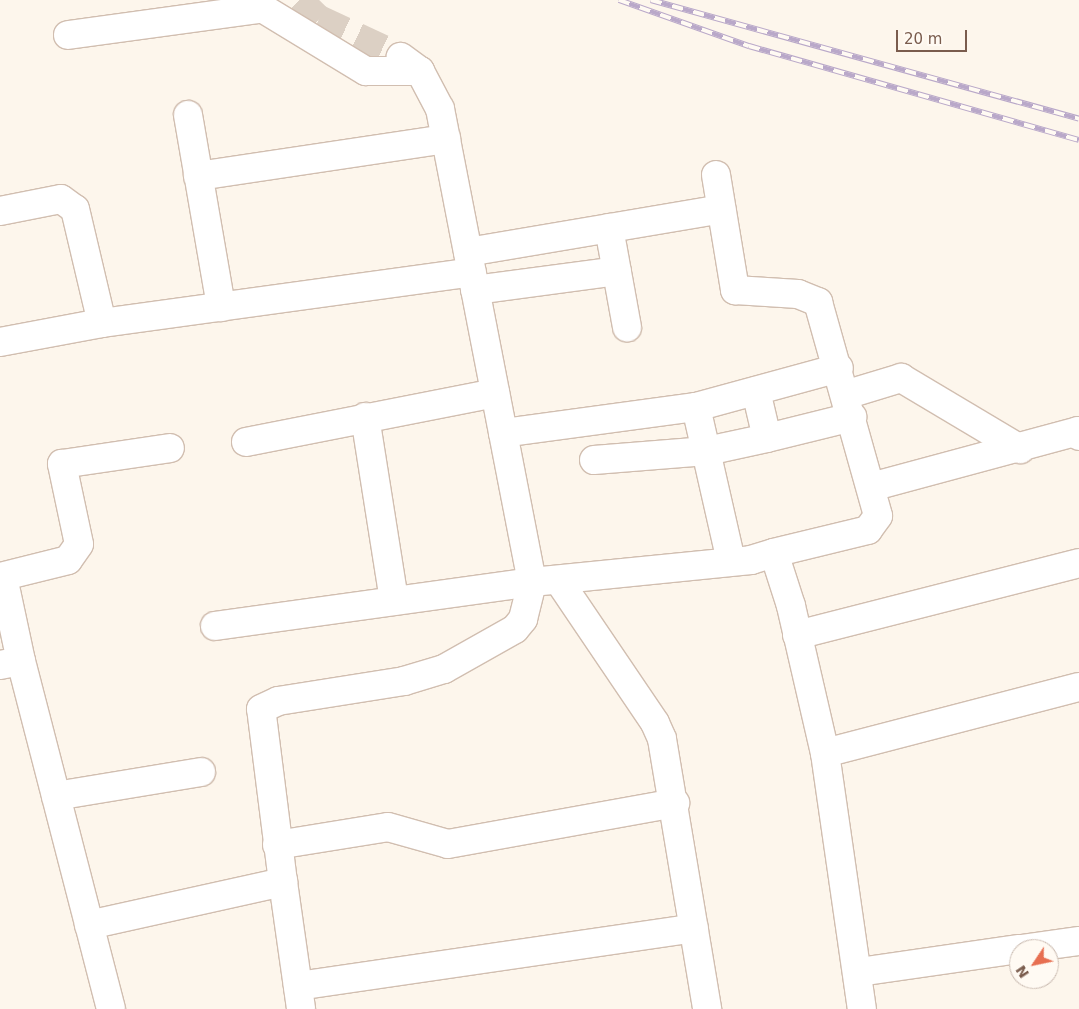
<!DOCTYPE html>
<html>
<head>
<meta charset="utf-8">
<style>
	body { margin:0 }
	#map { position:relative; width:1079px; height:1009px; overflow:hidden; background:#fdf6ec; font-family:"DejaVu Sans",sans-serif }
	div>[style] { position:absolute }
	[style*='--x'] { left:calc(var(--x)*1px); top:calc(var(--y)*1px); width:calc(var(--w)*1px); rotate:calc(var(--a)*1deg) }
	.minor-tunnel>* { height:28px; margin-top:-14px; transform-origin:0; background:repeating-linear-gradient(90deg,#dcd0c4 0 28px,transparent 0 42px) }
	.roads { filter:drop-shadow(1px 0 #d1beb0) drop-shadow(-1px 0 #d1beb0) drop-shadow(0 1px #d1beb0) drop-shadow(0 -1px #d1beb0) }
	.minor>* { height:28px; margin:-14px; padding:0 14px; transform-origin:14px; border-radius:14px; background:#fff }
	.rail>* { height:5.5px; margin-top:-2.75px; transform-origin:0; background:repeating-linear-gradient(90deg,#fffaf3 0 11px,#b9a8c9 0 22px); box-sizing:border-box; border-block:1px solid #b9a8c9 }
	span { translate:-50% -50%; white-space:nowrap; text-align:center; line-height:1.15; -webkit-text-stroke:5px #fffaf3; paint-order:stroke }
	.north { position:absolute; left:1009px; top:939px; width:50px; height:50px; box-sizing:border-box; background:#fffaf3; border:1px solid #cabbb1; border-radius:50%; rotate:236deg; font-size:14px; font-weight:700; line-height:20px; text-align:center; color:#7a5c4d }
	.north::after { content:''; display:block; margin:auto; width:18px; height:22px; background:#e76f51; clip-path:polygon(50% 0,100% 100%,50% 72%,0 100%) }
	.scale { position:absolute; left:896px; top:30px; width:71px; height:22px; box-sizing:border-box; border:2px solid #7a5c4d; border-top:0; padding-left:6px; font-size:15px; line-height:18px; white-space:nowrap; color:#7a5c4d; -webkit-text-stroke:4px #fffaf3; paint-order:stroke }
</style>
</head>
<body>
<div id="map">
	<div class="minor-tunnel">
		<div style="--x:299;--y:0;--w:28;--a:44"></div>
		<div style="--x:319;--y:19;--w:90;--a:24.9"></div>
	</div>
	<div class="roads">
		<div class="minor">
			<div style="--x:249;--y:0;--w:137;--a:31.3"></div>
			<div style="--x:366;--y:71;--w:54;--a:0"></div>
			<div style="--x:68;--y:35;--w:193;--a:-7.8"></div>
			<div style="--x:188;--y:115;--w:195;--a:80.2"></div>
			<div style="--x:716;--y:175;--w:117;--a:80.6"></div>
			<div style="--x:735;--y:290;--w:63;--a:3.6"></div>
			<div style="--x:798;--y:294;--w:22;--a:22"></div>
			<div style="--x:818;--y:302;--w:222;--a:74.3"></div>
			<div style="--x:878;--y:516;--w:17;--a:126"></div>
			<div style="--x:868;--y:530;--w:97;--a:166.3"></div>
			<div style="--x:198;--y:176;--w:251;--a:-8.5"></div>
			<div style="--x:0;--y:211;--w:62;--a:-11.1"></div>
			<div style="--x:61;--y:199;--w:17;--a:36"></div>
			<div style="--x:75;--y:209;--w:117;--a:76.7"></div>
			<div style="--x:609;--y:228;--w:101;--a:79.7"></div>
			<div style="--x:468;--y:252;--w:257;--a:-9.6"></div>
			<div style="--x:475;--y:290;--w:143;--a:-7.6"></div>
			<div style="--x:0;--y:342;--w:104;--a:-10.6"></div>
			<div style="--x:102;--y:323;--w:373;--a:-7.8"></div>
			<div style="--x:756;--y:391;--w:48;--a:76.8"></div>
			<div style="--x:767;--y:438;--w:88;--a:-13.9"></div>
			<div style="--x:845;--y:395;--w:59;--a:-16.9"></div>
			<div style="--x:901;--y:378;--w:139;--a:30.8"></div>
			<div style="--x:696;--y:407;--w:158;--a:77.2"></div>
			<div style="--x:365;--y:417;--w:186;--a:81"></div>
			<div style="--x:503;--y:433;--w:195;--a:-7.7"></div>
			<div style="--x:696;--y:407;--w:148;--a:-15.3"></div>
			<div style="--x:246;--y:442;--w:254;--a:-11.1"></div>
			<div style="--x:594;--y:460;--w:113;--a:-4.6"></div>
			<div style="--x:707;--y:451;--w:61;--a:-12.2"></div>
			<div style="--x:871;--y:487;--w:214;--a:-15.1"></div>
			<div style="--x:1078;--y:431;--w:5;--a:79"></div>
			<div style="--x:0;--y:577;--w:70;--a:-14"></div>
			<div style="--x:68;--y:560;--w:19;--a:-55"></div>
			<div style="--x:79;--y:544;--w:82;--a:-102"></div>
			<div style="--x:62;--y:464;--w:109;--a:-8.4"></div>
			<div style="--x:3;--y:577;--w:86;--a:77.9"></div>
			<div style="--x:559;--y:581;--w:171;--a:55.9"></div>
			<div style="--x:655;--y:723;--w:17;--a:66"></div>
			<div style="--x:662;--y:739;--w:274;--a:80.5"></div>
			<div style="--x:215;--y:626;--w:320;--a:-7.9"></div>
			<div style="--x:532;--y:582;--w:220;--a:-5.7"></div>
			<div style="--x:751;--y:560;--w:24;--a:-17"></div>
			<div style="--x:774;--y:553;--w:56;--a:72.2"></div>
			<div style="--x:791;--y:606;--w:151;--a:77"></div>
			<div style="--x:825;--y:753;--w:259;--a:81.8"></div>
			<div style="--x:797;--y:635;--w:291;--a:-14.3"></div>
			<div style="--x:0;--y:665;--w:21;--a:-11"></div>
			<div style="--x:21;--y:661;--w:359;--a:75.5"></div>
			<div style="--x:825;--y:753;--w:262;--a:-14.6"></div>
			<div style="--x:56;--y:796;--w:147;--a:-9.4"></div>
			<div style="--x:277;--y:845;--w:112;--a:-9.2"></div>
			<div style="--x:388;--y:827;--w:62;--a:15.8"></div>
			<div style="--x:448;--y:844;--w:231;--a:-10.2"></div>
			<div style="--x:283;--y:882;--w:174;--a:-97.2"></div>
			<div style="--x:261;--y:709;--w:19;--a:-25"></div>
			<div style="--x:278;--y:701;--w:128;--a:-9"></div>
			<div style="--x:404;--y:681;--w:42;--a:-16.7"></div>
			<div style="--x:444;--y:669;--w:81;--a:-29.4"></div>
			<div style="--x:515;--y:629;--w:13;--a:-51"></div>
			<div style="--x:523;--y:619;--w:38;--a:-76"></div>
			<div style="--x:532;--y:582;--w:482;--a:-101"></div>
			<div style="--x:440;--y:109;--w:43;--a:-117.8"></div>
			<div style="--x:420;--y:71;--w:24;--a:-144"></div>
			<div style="--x:89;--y:925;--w:199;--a:-12.5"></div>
			<div style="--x:283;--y:882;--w:128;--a:81.9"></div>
			<div style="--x:1021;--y:949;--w:59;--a:-7.9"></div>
			<div style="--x:859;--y:972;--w:162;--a:-8.2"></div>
			<div style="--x:298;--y:986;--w:400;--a:-8.3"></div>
		</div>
	</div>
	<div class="rail">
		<div style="--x:619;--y:0;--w:138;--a:19.5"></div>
		<div style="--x:749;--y:46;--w:343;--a:15.9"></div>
		<div style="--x:651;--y:0;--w:444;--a:15.5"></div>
	</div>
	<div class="north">N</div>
	<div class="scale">20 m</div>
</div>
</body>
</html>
